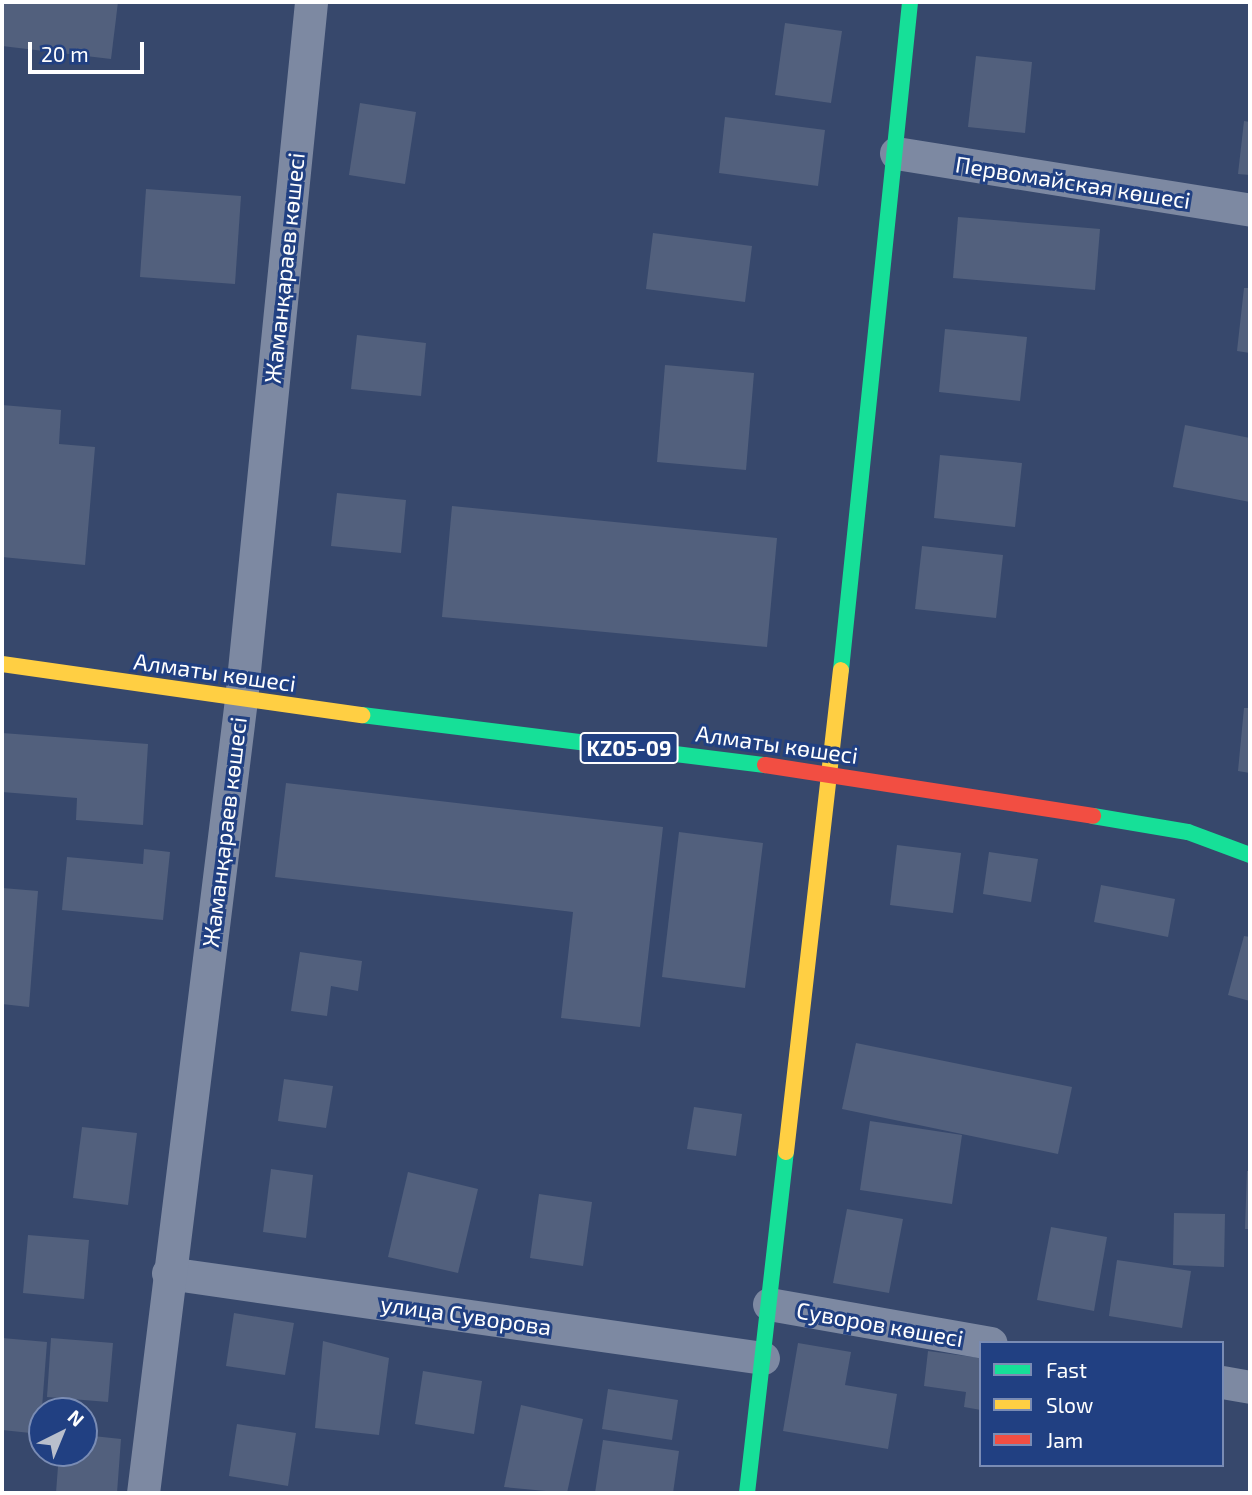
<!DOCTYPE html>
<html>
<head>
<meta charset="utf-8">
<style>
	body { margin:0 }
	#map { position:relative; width:1252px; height:1495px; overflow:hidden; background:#37486c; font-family:"Exo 2",sans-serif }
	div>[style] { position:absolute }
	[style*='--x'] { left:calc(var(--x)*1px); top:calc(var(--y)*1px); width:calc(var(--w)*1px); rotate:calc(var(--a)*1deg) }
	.building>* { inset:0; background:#52607d }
	.street>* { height:33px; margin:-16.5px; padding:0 16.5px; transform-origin:16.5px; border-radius:16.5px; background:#7d89a2 }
	.fast>* { height:16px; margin:-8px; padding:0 8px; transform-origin:8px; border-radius:8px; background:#16e098 }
	.slow>* { height:16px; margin:-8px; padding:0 8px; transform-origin:8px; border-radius:8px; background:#ffcf43 }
	.jam>* { height:16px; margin:-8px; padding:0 8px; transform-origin:8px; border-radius:8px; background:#f24e42 }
	span { translate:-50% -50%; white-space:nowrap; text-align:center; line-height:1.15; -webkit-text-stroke:6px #214082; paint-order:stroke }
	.shield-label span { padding:2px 5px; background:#214082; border:2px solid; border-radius:5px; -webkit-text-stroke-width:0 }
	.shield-label { font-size:21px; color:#fff; font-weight:700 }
	.street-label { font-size:23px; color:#fff }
	.frame { position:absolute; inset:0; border:4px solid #fff; pointer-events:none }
	.legend { position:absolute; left:979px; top:1341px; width:245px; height:126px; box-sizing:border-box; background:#214082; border:2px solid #7a8cb4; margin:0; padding:9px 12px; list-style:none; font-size:21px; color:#fff }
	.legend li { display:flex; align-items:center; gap:14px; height:35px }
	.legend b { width:35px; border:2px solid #7a8cb4 }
	.north { position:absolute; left:28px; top:1397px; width:70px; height:70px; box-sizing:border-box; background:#214082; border:2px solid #7a8cb4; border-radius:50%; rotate:43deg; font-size:19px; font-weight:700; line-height:28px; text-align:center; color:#fff }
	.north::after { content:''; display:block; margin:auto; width:24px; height:32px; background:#b9bfcc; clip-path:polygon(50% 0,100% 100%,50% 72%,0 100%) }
	.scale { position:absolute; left:28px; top:42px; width:116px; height:32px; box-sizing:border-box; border:4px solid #fff; border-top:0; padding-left:9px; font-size:21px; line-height:24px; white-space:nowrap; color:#fff; -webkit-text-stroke:5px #214082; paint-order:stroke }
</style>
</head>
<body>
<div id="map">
	<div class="building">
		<div style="clip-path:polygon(2px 2px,118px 2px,111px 59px,2px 46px)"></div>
		<div style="clip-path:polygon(785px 23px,842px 31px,831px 103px,775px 95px)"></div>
		<div style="clip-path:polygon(976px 56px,1032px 62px,1025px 133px,968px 127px)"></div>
		<div style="clip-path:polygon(360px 103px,416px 112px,405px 184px,349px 175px)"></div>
		<div style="clip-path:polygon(725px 117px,825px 130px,818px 186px,719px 173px)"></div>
		<div style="clip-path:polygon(1244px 121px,1250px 122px,1250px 175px,1238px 174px)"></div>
		<div style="clip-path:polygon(146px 189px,241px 196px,235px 284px,140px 277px)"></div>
		<div style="clip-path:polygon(958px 217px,1100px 229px,1095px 290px,953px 278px)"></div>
		<div style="clip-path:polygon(653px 233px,752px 246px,745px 302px,646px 289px)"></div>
		<div style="clip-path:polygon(1244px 288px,1250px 288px,1250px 353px,1237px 351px)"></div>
		<div style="clip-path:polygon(945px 329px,1027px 337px,1020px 401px,939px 392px)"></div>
		<div style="clip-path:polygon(357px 335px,426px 343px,421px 396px,351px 389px)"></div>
		<div style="clip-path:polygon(665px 365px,754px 373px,746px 470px,657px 462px)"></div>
		<div style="clip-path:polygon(2px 405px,61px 410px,59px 444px,95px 447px,85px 565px,2px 557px)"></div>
		<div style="clip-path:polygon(1185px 425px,1250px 438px,1250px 502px,1173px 487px)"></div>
		<div style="clip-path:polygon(940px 455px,1022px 463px,1015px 527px,934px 518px)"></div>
		<div style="clip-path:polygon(337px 493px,406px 500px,401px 553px,331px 546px)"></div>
		<div style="clip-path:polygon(452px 506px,777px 538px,767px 647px,442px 617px)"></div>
		<div style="clip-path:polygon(922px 546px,1003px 555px,996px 618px,915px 609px)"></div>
		<div style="clip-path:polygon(1244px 708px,1250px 708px,1250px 773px,1238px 771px)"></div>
		<div style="clip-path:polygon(2px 733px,148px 744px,143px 825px,76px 820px,77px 798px,2px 792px)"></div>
		<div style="clip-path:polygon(286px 783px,663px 827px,640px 1027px,561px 1018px,573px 912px,275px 877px)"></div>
		<div style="clip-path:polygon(679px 832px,763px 843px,745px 988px,662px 977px)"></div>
		<div style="clip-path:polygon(897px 845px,961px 853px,953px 913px,890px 905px)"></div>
		<div style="clip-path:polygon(144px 849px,170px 852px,163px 920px,62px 910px,67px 857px,143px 864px)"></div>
		<div style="clip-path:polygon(989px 852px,1038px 859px,1031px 902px,983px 894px)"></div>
		<div style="clip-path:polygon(1101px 885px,1175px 899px,1168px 937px,1094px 922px)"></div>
		<div style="clip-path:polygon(2px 888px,38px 891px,29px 1007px,2px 1004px)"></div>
		<div style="clip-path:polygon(1244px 936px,1250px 937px,1250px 1001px,1228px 995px)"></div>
		<div style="clip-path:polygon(300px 952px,362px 961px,358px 991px,331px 986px,327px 1016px,291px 1011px)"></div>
		<div style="clip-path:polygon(856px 1043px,1072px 1087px,1058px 1154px,842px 1109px)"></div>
		<div style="clip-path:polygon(284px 1079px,333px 1086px,326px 1128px,278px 1121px)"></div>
		<div style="clip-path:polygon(694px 1107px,742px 1114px,736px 1156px,687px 1149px)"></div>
		<div style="clip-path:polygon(870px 1121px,962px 1135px,952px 1204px,860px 1190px)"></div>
		<div style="clip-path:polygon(82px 1127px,137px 1133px,128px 1205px,73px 1198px)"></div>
		<div style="clip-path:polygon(271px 1169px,313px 1175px,306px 1238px,263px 1232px)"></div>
		<div style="clip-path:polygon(1247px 1171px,1250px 1171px,1250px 1229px,1245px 1229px)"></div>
		<div style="clip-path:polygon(408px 1172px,478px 1189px,458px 1273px,388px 1257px)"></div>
		<div style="clip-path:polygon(539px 1194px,592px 1202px,583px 1266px,530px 1258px)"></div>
		<div style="clip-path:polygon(847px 1209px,903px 1219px,889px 1293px,833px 1283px)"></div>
		<div style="clip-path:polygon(1174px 1213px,1225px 1214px,1224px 1267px,1173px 1265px)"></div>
		<div style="clip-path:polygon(1051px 1227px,1107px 1237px,1094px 1311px,1037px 1300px)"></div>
		<div style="clip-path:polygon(28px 1235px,89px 1240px,84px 1299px,23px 1293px)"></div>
		<div style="clip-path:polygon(1117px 1260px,1191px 1271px,1182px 1328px,1109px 1316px)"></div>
		<div style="clip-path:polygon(234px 1313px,294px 1323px,285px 1375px,226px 1366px)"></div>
		<div style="clip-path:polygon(2px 1338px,47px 1342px,40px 1434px,2px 1430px)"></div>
		<div style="clip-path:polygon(51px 1338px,113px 1343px,108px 1402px,47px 1397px)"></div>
		<div style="clip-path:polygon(323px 1341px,389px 1358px,379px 1435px,315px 1428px)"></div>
		<div style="clip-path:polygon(798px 1343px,851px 1352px,845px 1385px,897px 1394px,888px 1449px,783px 1431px)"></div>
		<div style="clip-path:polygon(928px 1351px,981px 1358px,981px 1410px,964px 1407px,966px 1392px,924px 1386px)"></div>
		<div style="clip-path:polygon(423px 1371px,482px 1381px,474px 1434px,415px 1424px)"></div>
		<div style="clip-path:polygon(608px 1389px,678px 1400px,672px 1440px,602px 1429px)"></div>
		<div style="clip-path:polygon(521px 1405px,583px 1419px,567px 1493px,504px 1487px)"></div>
		<div style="clip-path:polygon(237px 1424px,296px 1433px,288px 1486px,229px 1476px)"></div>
		<div style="clip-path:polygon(84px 1435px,121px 1439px,117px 1493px,56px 1493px,59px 1453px,84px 1453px)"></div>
		<div style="clip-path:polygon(603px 1440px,679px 1451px,673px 1493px,595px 1493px)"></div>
	</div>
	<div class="street">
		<div style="--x:896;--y:153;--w:359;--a:9.1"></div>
		<div style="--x:168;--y:1273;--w:601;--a:8.13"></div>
		<div style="--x:769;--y:1304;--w:225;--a:10"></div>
		<div style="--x:1222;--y:1382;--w:28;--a:10"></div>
		<div style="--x:143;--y:1493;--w:799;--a:-82.96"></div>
		<div style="--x:241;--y:700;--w:702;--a:-84.27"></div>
	</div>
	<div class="fast">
		<div style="--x:841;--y:670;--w:672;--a:-84.1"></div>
		<div style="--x:362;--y:715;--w:406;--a:7.1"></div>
		<div style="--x:1093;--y:816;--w:96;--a:9.6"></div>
		<div style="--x:1188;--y:832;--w:66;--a:20.4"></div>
		<div style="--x:747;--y:1493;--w:343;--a:-83.5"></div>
	</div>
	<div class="slow">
		<div style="--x:2;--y:664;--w:364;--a:8.1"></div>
		<div style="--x:786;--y:1152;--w:485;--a:-83.5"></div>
	</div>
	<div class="jam">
		<div style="--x:765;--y:765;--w:332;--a:8.8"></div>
	</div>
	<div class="shield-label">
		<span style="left:629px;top:748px">KZ05-09</span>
	</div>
	<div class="street-label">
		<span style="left:1073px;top:182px;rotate:9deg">Первомайская көшесі</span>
		<span style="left:284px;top:268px;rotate:-84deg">Жаманқараев көшесі</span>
		<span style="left:215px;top:672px;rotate:8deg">Алматы көшесі</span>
		<span style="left:777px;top:744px;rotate:8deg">Алматы көшесі</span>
		<span style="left:224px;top:832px;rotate:-83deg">Жаманқараев көшесі</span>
		<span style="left:466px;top:1315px;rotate:8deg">улица Суворова</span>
		<span style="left:880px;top:1324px;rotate:10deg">Суворов көшесі</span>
	</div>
	<div class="frame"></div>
	<ul class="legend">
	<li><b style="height:9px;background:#16e098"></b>Fast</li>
	<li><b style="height:9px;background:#ffcf43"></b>Slow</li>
	<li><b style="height:9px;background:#f24e42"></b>Jam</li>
	</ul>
	<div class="north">N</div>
	<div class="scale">20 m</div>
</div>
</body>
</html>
